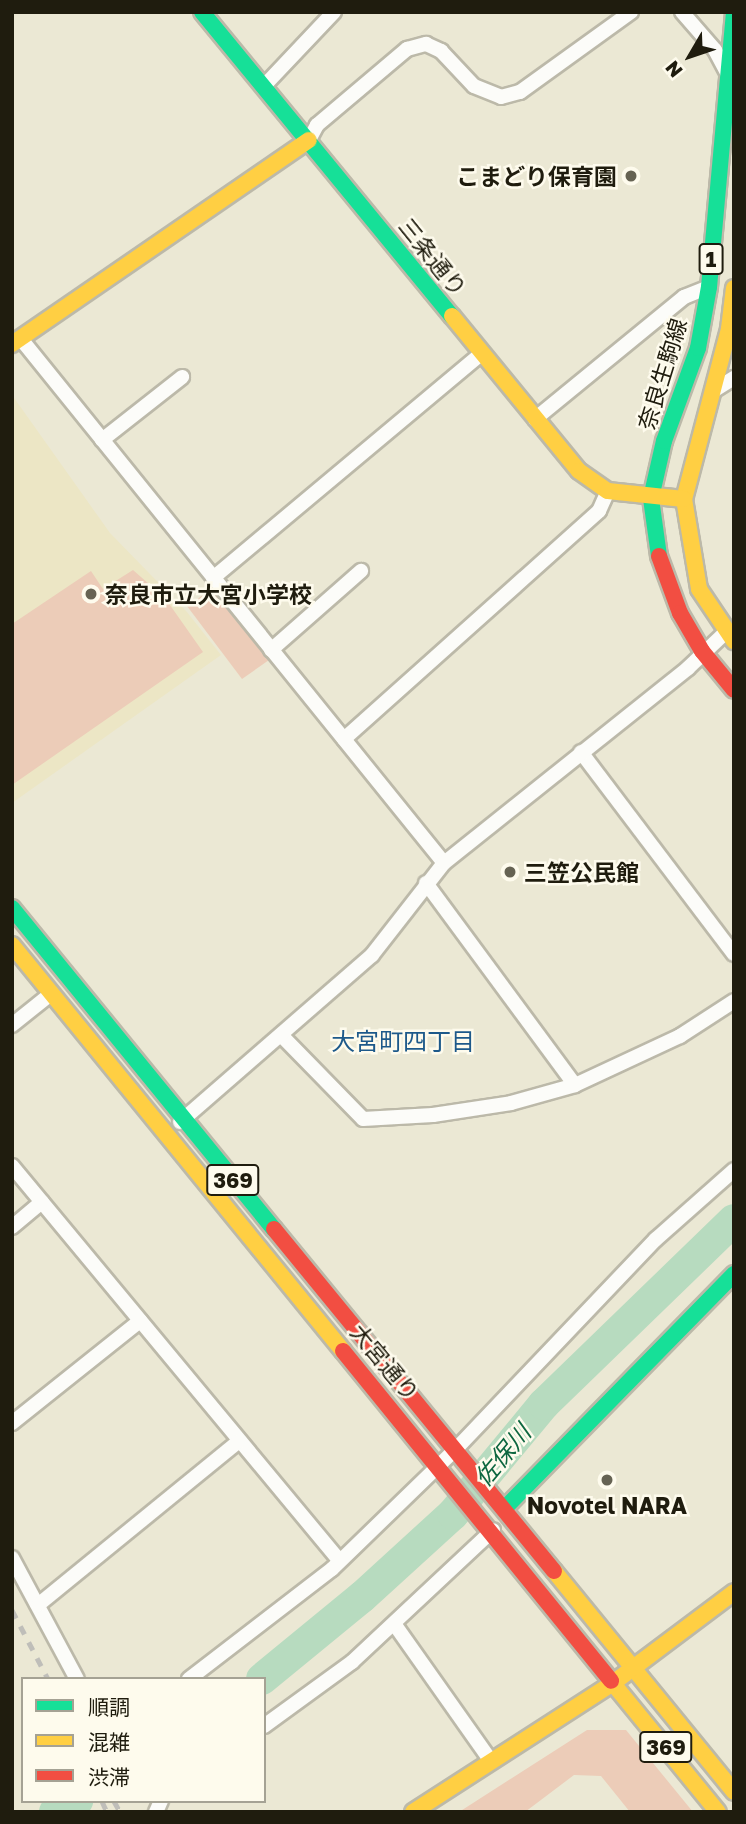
<!DOCTYPE html>
<html>
<head>
<meta charset="utf-8">
<style>
	body { margin:0 }
	#map { position:relative; width:746px; height:1824px; overflow:hidden; background:#ebe8d4; font-family:"Golos Text","Noto Sans JP",sans-serif }
	div>[style] { position:absolute }
	[style*='--x'] { left:calc(var(--x)*1px); top:calc(var(--y)*1px); width:calc(var(--w)*1px); rotate:calc(var(--a)*1deg) }
	.built>* { inset:0; background:#ece6c5 }
	.green>* { inset:0; background:#ecccb8 }
	.river>* { height:32px; margin:-16px; padding:0 16px; transform-origin:16px; border-radius:16px; background:#b7dbbf }
	.roads { filter:drop-shadow(2px 0 #bcb9a9) drop-shadow(-2px 0 #bcb9a9) drop-shadow(0 2px #bcb9a9) drop-shadow(0 -2px #bcb9a9) }
	.street>* { height:14px; margin:-7px; padding:0 7px; transform-origin:7px; border-radius:7px; background:#fcfcf9 }
	.fast>* { height:16px; margin:-8px; padding:0 8px; transform-origin:8px; border-radius:8px; background:#16e098 }
	.slow>* { height:16px; margin:-8px; padding:0 8px; transform-origin:8px; border-radius:8px; background:#ffcf43 }
	.jam>* { height:16px; margin:-8px; padding:0 8px; transform-origin:8px; border-radius:8px; background:#f24e42 }
	.rail>* { height:5px; margin-top:-2.5px; transform-origin:0; background:repeating-linear-gradient(90deg,#bfbeb9 0 9px,transparent 0 18px) }
	.dots>* { width:19px; height:19px; translate:-50% -50%; box-sizing:border-box; border:4px solid #fefbed; border-radius:50% }
	span { translate:-50% -50%; white-space:nowrap; text-align:center; line-height:1.15; -webkit-text-stroke:5px #fefbed; paint-order:stroke }
	.shield-label span { padding:2px 5px; background:#fefbed; border:2px solid; border-radius:5px; -webkit-text-stroke-width:0 }
	.shield-label { font-size:21px; color:#1f1c0e; font-weight:700 }
	.poi-label { font-size:23px; color:#1f1c0e; font-weight:700 }
	.right { translate:-100% -50%; text-align:right }
	.left { translate:0 -50%; text-align:left }
	.street-label { font-size:23px; color:#1f1c0e }
	.neighbourhood-label { font-size:24px; color:#1d598a }
	.water-label { font-size:24px; color:#0e6740; font-style:italic }
	.frame { position:absolute; inset:0; border:14px solid #1f1c0e; pointer-events:none }
	.legend { position:absolute; left:21px; top:1677px; width:245px; height:126px; box-sizing:border-box; background:#fefbed; border:2px solid #a5a294; margin:0; padding:9px 12px; list-style:none; font-size:21px; color:#1f1c0e }
	.legend li { display:flex; align-items:center; gap:14px; height:35px }
	.legend b { width:35px; border:2px solid #a5a294 }
	.north { position:absolute; left:655px; top:21px; width:70px; height:70px; -webkit-text-stroke:5px #fefbed; paint-order:stroke; rotate:231deg; font-size:19px; font-weight:700; line-height:28px; text-align:center; color:#1f1c0e }
	.north::after { content:''; display:block; margin:auto; width:24px; height:32px; background:#1f1c0e; clip-path:polygon(50% 0,100% 100%,50% 72%,0 100%) }
</style>
</head>
<body>
<div id="map">
	<div class="built">
		<div style="clip-path:polygon(12px 395px,110px 533px,187px 612px,221px 655px,12px 803px)"></div>
	</div>
	<div class="green">
		<div style="clip-path:polygon(133px 570px,165px 598px,203px 652px,12px 785px,12px 624px,91px 571px,103px 589px)"></div>
		<div style="clip-path:polygon(212px 589px,269px 660px,242px 679px,187px 606px)"></div>
		<div style="clip-path:polygon(587px 1730px,626px 1730px,693px 1812px,630px 1812px,601px 1776px,574px 1775px,525px 1812px,459px 1812px)"></div>
	</div>
	<div class="river">
		<div style="--x:262;--y:1679;--w:129;--a:-39.4"></div>
		<div style="--x:362;--y:1597;--w:123;--a:-42.4"></div>
		<div style="--x:453;--y:1514;--w:143;--a:-50.4"></div>
		<div style="--x:544;--y:1404;--w:264;--a:-44.1"></div>
		<div style="--x:55;--y:1812;--w:25;--a:-27"></div>
	</div>
	<div class="roads">
		<div class="street">
			<div style="--x:682;--y:12;--w:50;--a:49"></div>
			<div style="--x:715;--y:50;--w:26;--a:62"></div>
			<div style="--x:264;--y:86;--w:102;--a:-46.6"></div>
			<div style="--x:309;--y:140;--w:17;--a:-62"></div>
			<div style="--x:317;--y:125;--w:118;--a:-40.2"></div>
			<div style="--x:407;--y:49;--w:20;--a:-15"></div>
			<div style="--x:426;--y:44;--w:17;--a:25"></div>
			<div style="--x:441;--y:51;--w:48;--a:46.7"></div>
			<div style="--x:474;--y:86;--w:29;--a:22"></div>
			<div style="--x:501;--y:97;--w:20;--a:-15"></div>
			<div style="--x:520;--y:92;--w:137;--a:-35.8"></div>
			<div style="--x:21;--y:339;--w:673;--a:51.09"></div>
			<div style="--x:713;--y:391;--w:25;--a:-32"></div>
			<div style="--x:535;--y:419;--w:193;--a:-39.3"></div>
			<div style="--x:684;--y:297;--w:27;--a:-22"></div>
			<div style="--x:102;--y:440;--w:102;--a:-38.2"></div>
			<div style="--x:213;--y:578;--w:351;--a:-39.9"></div>
			<div style="--x:271;--y:650;--w:120;--a:-41.3"></div>
			<div style="--x:344;--y:739;--w:342;--a:-41.8"></div>
			<div style="--x:599;--y:511;--w:22;--a:-66"></div>
			<div style="--x:581;--y:752;--w:253;--a:52.9"></div>
			<div style="--x:426;--y:883;--w:251;--a:53.6"></div>
			<div style="--x:12;--y:1025;--w:51;--a:-38.7"></div>
			<div style="--x:281;--y:1035;--w:117;--a:45.7"></div>
			<div style="--x:363;--y:1119;--w:70;--a:-3.3"></div>
			<div style="--x:433;--y:1115;--w:79;--a:-8.7"></div>
			<div style="--x:511;--y:1103;--w:66;--a:-15.7"></div>
			<div style="--x:575;--y:1085;--w:116;--a:-25"></div>
			<div style="--x:680;--y:1036;--w:64;--a:-32.9"></div>
			<div style="--x:180;--y:1122;--w:254;--a:-41"></div>
			<div style="--x:372;--y:955;--w:117;--a:-52"></div>
			<div style="--x:444;--y:863;--w:312;--a:-38.6"></div>
			<div style="--x:688;--y:668;--w:52;--a:-43.5"></div>
			<div style="--x:12;--y:1166;--w:512;--a:50.31"></div>
			<div style="--x:12;--y:1227;--w:39;--a:-40"></div>
			<div style="--x:12;--y:1423;--w:164;--a:-38.6"></div>
			<div style="--x:12;--y:1558;--w:137;--a:61.8"></div>
			<div style="--x:38;--y:1605;--w:259;--a:-39.2"></div>
			<div style="--x:395;--y:1625;--w:166;--a:54.8"></div>
			<div style="--x:189;--y:1679;--w:180;--a:-37.6"></div>
			<div style="--x:332;--y:1569;--w:171;--a:-44.1"></div>
			<div style="--x:455;--y:1450;--w:291;--a:-46.4"></div>
			<div style="--x:656;--y:1239;--w:104;--a:-41.5"></div>
			<div style="--x:264;--y:1726;--w:109;--a:-36"></div>
			<div style="--x:352;--y:1662;--w:193;--a:-43.1"></div>
			<div style="--x:156;--y:1812;--w:12;--a:-66"></div>
		</div>
		<div class="fast">
			<div style="--x:202;--y:12;--w:394;--a:50.6"></div>
			<div style="--x:659;--y:556;--w:59;--a:-97.9"></div>
			<div style="--x:651;--y:498;--w:58;--a:-77.2"></div>
			<div style="--x:664;--y:441;--w:99;--a:-69.9"></div>
			<div style="--x:698;--y:348;--w:62;--a:-79.8"></div>
			<div style="--x:709;--y:287;--w:276;--a:-84.8"></div>
			<div style="--x:12;--y:908;--w:414;--a:50.8"></div>
			<div style="--x:504;--y:1509;--w:329;--a:-45.6"></div>
		</div>
		<div class="slow">
			<div style="--x:734;--y:288;--w:41;--a:97"></div>
			<div style="--x:729;--y:329;--w:176;--a:104.8"></div>
			<div style="--x:684;--y:499;--w:91;--a:80.5"></div>
			<div style="--x:699;--y:589;--w:63;--a:56.1"></div>
			<div style="--x:452;--y:316;--w:200;--a:50.7"></div>
			<div style="--x:579;--y:471;--w:35;--a:35"></div>
			<div style="--x:608;--y:491;--w:76;--a:6"></div>
			<div style="--x:12;--y:344;--w:360;--a:-34.5"></div>
			<div style="--x:12;--y:945;--w:524;--a:50.81"></div>
			<div style="--x:554;--y:1571;--w:285;--a:50.8"></div>
			<div style="--x:611;--y:1681;--w:169;--a:50.8"></div>
			<div style="--x:413;--y:1812;--w:238;--a:-32.8"></div>
			<div style="--x:613;--y:1683;--w:151;--a:-36.9"></div>
		</div>
		<div class="jam">
			<div style="--x:659;--y:556;--w:61;--a:69.8"></div>
			<div style="--x:680;--y:613;--w:44;--a:59.9"></div>
			<div style="--x:702;--y:651;--w:50;--a:50.6"></div>
			<div style="--x:274;--y:1229;--w:442;--a:50.7"></div>
			<div style="--x:343;--y:1351;--w:425;--a:50.9"></div>
		</div>
	</div>
	<div class="rail">
		<div style="--x:12;--y:1610;--w:78;--a:62.4"></div>
		<div style="--x:102;--y:1801;--w:12;--a:66"></div>
		<div style="--x:114;--y:1801;--w:13;--a:61"></div>
	</div>
	<div class="dots">
		<div style="left:631px;top:176px;background:#666353"></div>
		<div style="left:91px;top:594px;background:#666353"></div>
		<div style="left:510px;top:872px;background:#666353"></div>
		<div style="left:607px;top:1480px;background:#666353"></div>
	</div>
	<div class="shield-label">
		<span style="left:711px;top:259px">1</span>
		<span style="left:233px;top:1180px">369</span>
		<span style="left:666px;top:1747px">369</span>
	</div>
	<div class="poi-label">
		<span class="right" style="left:617px;top:176px">こまどり保育園</span>
		<span class="left" style="left:105px;top:594px">奈良市立大宮小学校</span>
		<span class="left" style="left:524px;top:872px">三笠公民館</span>
		<span style="left:607px;top:1505px">Novotel NARA</span>
	</div>
	<div class="street-label">
		<span style="left:433px;top:257px;rotate:51deg">三条通り</span>
		<span style="left:662px;top:374px;rotate:-73deg">奈良生駒線</span>
		<span style="left:385px;top:1362px;rotate:50deg">大宮通り</span>
	</div>
	<div class="neighbourhood-label">
		<span style="left:403px;top:1041px">大宮町四丁目</span>
	</div>
	<div class="water-label">
		<span style="left:502px;top:1455px;rotate:-50deg">佐保川</span>
	</div>
	<div class="frame"></div>
	<ul class="legend">
	<li><b style="height:9px;background:#16e098"></b>順調</li>
	<li><b style="height:9px;background:#ffcf43"></b>混雑</li>
	<li><b style="height:9px;background:#f24e42"></b>渋滞</li>
	</ul>
	<div class="north">N</div>
</div>
</body>
</html>
